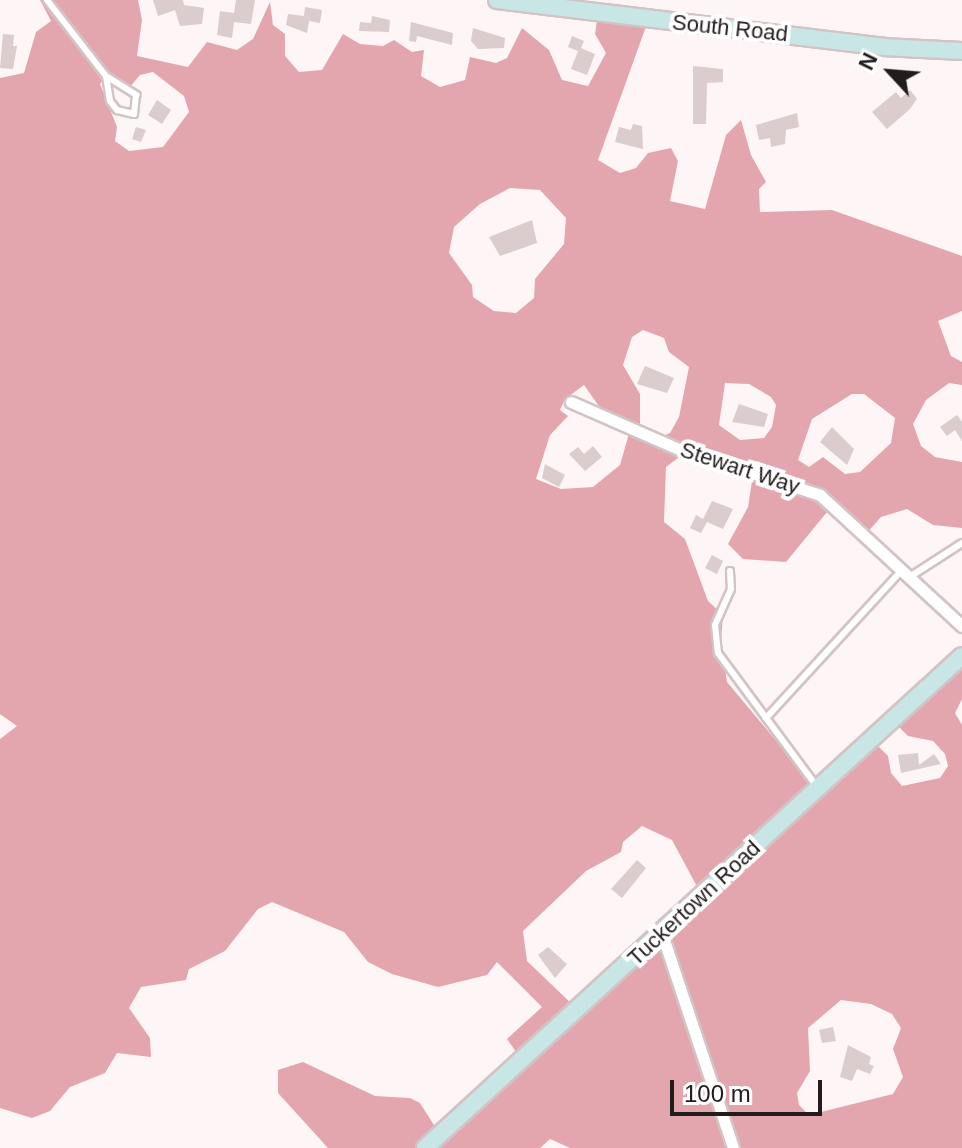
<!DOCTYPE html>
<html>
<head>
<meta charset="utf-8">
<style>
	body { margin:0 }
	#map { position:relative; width:962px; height:1148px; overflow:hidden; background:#fef5f6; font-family:Helvetica,sans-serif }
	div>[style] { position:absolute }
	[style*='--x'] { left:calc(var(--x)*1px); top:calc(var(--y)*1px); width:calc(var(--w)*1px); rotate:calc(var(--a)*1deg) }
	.forest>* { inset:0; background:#e3a6ae }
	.building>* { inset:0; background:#dbccce }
	.roads { filter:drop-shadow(2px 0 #d2c3c5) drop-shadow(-2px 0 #d2c3c5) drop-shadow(0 2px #d2c3c5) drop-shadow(0 -2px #d2c3c5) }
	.lane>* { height:6px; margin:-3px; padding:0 3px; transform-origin:3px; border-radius:3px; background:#fff }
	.street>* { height:11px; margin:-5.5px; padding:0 5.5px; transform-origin:5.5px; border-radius:5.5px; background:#fff }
	.secondary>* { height:16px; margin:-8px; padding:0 8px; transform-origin:8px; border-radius:8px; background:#c9e6e6 }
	span { translate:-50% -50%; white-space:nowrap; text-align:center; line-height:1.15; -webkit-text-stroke:8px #fff; paint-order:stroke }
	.street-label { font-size:22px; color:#221c1d }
	.north { position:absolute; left:850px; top:32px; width:80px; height:80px; -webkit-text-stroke:6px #fff; paint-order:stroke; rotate:296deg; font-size:22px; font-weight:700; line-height:32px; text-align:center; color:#221c1d }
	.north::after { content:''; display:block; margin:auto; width:28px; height:36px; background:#221c1d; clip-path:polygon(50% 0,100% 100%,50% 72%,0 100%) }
	.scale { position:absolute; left:670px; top:1080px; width:152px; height:36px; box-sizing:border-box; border:4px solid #221c1d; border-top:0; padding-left:10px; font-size:24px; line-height:28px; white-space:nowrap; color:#221c1d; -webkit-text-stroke:6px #fff; paint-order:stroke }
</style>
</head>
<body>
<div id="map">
	<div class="forest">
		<div style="clip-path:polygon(evenodd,40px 0,138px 0,142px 20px,137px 56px,188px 67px,207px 42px,237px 50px,253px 39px,270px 2px,273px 25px,285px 34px,285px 56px,299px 72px,322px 70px,343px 34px,360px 44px,383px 46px,394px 40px,412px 52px,424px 50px,421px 76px,440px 87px,465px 80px,470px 57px,496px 63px,507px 58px,522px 28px,549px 50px,562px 80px,588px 86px,606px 53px,595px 34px,598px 13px,648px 21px,598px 160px,620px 173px,636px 168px,648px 153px,671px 148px,678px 161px,670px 201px,705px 209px,726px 135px,741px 120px,751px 155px,766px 182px,759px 189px,760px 212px,832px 210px,962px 256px,962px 311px,938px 321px,951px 356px,962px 362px,962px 385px,949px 383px,926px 400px,913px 424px,921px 446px,935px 457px,962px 462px,962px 528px,933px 525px,907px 509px,881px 517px,865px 535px,832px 506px,786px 562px,743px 559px,728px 544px,748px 507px,753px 475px,682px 455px,666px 467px,664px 522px,685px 539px,708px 601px,723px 615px,721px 641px,727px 682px,815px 787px,872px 740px,888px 756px,891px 773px,902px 786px,940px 778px,948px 766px,945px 754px,933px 741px,908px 736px,892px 720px,962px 654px,962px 699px,955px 713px,962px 725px,962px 1148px,570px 1148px,550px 1139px,540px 1148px,328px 1148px,278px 1093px,278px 1070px,303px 1062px,375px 1096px,410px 1098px,420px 1103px,439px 1133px,521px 1059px,507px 1039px,542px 1007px,497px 962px,487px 975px,438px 987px,392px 974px,368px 962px,344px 932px,272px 902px,258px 909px,225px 951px,189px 969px,186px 980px,141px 987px,129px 1008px,150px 1038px,151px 1057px,117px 1053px,105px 1073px,70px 1087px,50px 1111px,32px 1118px,0 1108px,0 739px,17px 726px,0 714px,0 78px,24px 73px,36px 32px,51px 21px,40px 0,153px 72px,184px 96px,189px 112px,163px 147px,129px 151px,115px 141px,117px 127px,100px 84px,105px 78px,129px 88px,140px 75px,153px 72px,40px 0,510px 188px,540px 190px,566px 218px,564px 244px,535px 279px,534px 298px,516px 313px,494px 311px,473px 297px,472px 285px,449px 253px,454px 227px,480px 204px,510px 188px,40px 0,643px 330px,664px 338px,669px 352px,689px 367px,679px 417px,670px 433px,658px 438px,640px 428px,640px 394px,623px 365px,632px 337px,643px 330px,40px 0,725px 383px,749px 384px,771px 397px,776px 405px,772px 427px,764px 438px,740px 440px,719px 425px,725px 383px,40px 0,584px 385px,608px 419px,630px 430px,620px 465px,593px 487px,561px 489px,536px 479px,550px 435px,568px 416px,560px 410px,565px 399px,584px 385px,40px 0,852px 394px,864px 394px,895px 418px,891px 443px,860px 472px,845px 474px,823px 457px,809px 467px,798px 460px,812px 419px,852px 394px,40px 0,642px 826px,672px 840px,701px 894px,575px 1007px,527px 961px,523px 931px,586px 871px,621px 852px,623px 842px,642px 826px,40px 0,841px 1000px,871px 1004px,892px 1014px,901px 1028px,893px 1049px,903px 1077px,893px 1094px,809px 1115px,799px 1105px,797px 1093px,810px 1071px,808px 1028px,841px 1000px)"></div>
	</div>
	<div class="building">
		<div style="clip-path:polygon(153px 0,183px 0,184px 5px,204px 8px,202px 24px,180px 26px,175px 10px,158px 16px)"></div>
		<div style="clip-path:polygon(236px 0,255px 0,251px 24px,234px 22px,232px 38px,217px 35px,220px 11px,234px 13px)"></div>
		<div style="clip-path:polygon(305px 7px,322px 10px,320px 23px,309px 21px,307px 33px,286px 25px,288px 14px,304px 16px)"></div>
		<div style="clip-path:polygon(372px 16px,390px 20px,389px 32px,359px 31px,360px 22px,371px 23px)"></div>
		<div style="clip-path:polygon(411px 22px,453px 33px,452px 45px,417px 36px,416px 42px,409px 41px)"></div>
		<div style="clip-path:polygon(473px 28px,505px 38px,504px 48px,478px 49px,471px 41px)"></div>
		<div style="clip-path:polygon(3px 34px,14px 35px,13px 46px,17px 46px,13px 69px,0 68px)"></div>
		<div style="clip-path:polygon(572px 36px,584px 41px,581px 48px,595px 54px,587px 75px,571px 69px,578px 51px,568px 47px)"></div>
		<div style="clip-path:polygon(693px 66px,723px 69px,723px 82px,707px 83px,706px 124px,693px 124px)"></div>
		<div style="clip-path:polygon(910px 90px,917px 99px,910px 109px,887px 129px,872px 112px,896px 92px,901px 98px)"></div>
		<div style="clip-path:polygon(157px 100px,171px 110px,162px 124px,148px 115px)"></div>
		<div style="clip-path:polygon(797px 113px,799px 127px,786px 130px,785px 144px,771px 147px,770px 138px,759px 140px,756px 125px)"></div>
		<div style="clip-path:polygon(633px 124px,642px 126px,643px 149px,615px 142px,619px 127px,631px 130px)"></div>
		<div style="clip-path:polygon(136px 127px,146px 130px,141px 142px,132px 139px)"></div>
		<div style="clip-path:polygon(532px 220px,537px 243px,500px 256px,489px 237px)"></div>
		<div style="clip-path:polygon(645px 366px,674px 378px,667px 393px,637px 384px)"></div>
		<div style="clip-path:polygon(739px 404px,768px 414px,764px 427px,732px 422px)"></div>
		<div style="clip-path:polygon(957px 415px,962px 422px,962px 441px,955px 430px,947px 436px,940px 427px)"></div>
		<div style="clip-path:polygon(832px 427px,854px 449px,847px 465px,820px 442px)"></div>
		<div style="clip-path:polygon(593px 446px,602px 457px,585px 471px,569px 454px,578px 447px,584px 454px)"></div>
		<div style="clip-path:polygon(545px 464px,565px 475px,559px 487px,542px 478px)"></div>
		<div style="clip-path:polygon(712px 501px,733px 509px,723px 529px,707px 522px,701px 533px,690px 528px,696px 515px,703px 519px)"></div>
		<div style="clip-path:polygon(712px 555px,723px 561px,717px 574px,705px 568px)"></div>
		<div style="clip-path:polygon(918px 753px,919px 765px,934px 754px,941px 764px,901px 773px,898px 755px)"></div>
		<div style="clip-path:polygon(637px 860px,646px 868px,622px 898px,611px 889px)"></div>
		<div style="clip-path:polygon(548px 947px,567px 964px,555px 978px,538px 955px)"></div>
		<div style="clip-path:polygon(833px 1027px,836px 1041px,822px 1043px,819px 1030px)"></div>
		<div style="clip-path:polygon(848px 1045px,871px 1057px,869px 1064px,874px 1066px,870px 1074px,857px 1069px,852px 1081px,840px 1077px)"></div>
	</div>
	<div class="roads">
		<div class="lane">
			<div style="--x:47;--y:0;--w:96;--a:52.2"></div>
			<div style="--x:106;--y:76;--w:36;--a:32"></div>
			<div style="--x:136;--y:95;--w:19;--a:96"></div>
			<div style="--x:134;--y:114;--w:17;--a:-167"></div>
			<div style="--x:117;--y:110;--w:11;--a:-128"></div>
			<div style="--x:110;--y:101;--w:25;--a:-99"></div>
			<div style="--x:730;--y:571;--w:18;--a:87"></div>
			<div style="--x:731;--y:589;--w:39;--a:114"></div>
			<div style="--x:715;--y:625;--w:28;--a:84"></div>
			<div style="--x:718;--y:653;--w:167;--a:53.5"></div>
			<div style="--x:908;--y:578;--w:64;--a:-32.9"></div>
			<div style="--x:766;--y:718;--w:200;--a:-47.4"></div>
		</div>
		<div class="street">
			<div style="--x:571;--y:402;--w:120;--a:23.6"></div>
			<div style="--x:681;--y:450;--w:146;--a:17.9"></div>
			<div style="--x:820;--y:495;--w:193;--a:42.7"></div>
			<div style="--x:662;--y:934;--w:225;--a:71.6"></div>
		</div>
		<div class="secondary">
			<div style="--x:497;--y:0;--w:389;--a:6.9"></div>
			<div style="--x:883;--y:47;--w:79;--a:2.9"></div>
			<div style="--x:425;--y:1148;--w:728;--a:-42.5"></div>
		</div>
	</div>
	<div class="street-label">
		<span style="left:730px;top:28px;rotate:6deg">South Road</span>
		<span style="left:740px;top:468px;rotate:18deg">Stewart Way</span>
		<span style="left:694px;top:903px;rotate:-43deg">Tuckertown Road</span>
	</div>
	<div class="north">N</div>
	<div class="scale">100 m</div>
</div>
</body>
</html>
